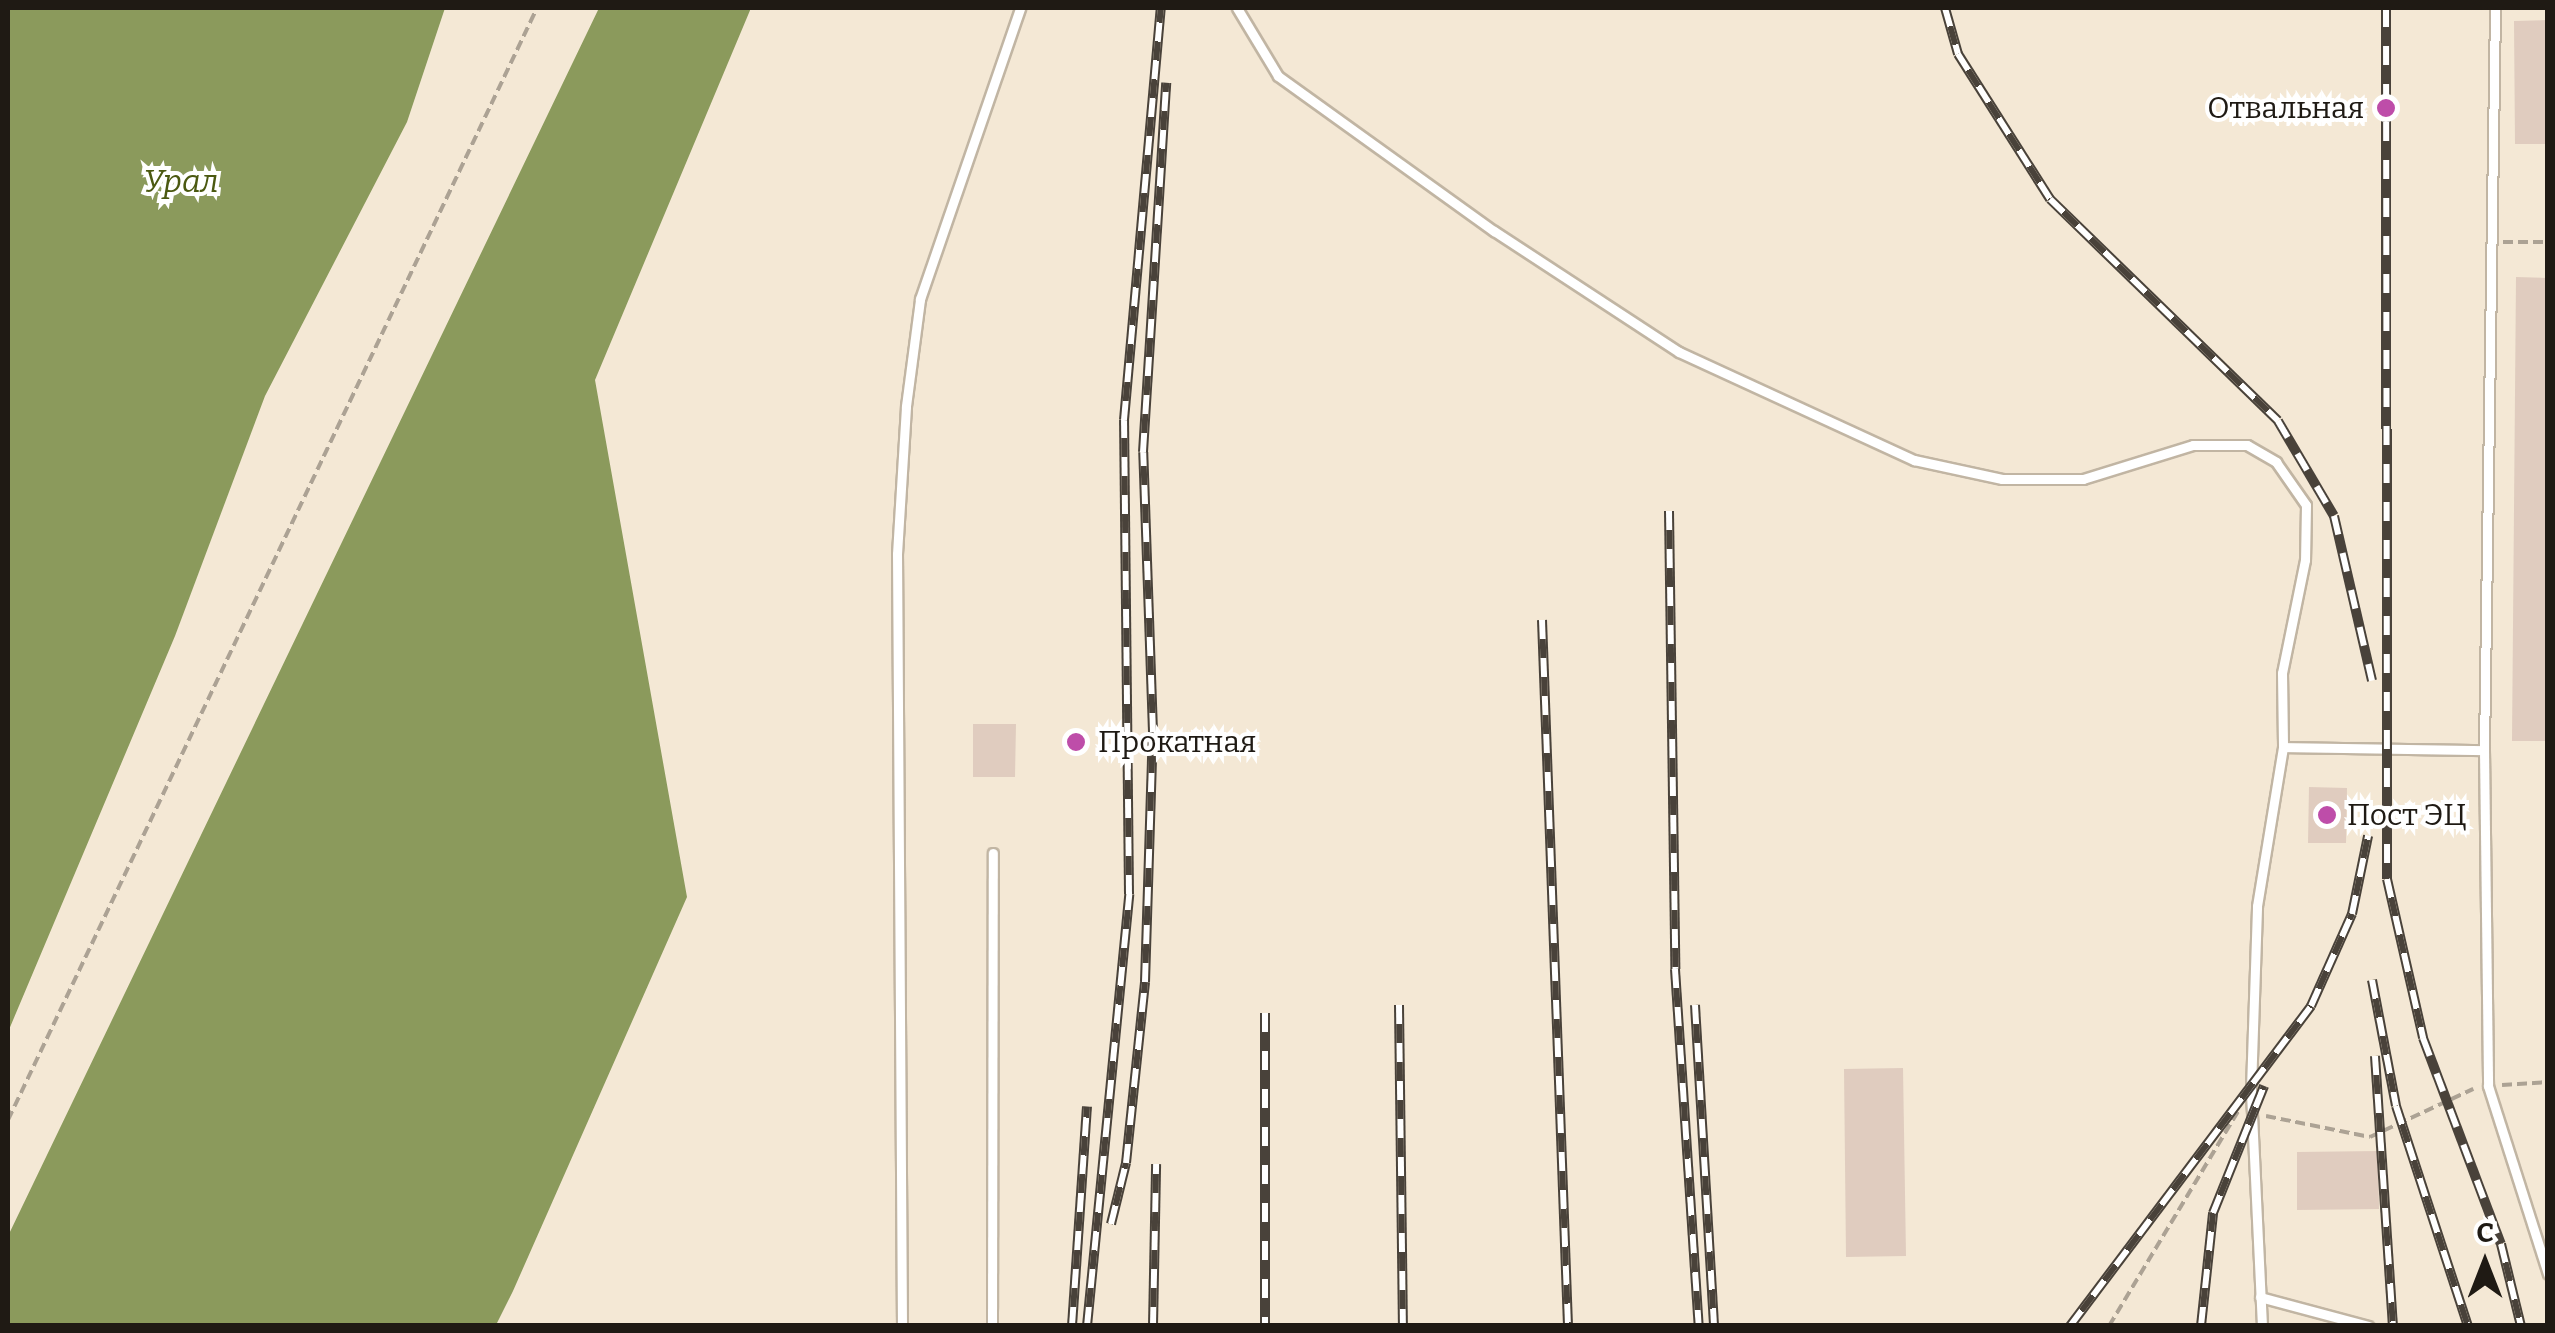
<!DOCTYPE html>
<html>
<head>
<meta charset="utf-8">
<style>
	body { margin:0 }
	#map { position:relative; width:2555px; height:1333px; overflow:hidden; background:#f4e8d5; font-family:Bitter,serif }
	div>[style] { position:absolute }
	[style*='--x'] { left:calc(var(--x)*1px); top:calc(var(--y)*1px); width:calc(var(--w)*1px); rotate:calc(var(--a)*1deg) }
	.water>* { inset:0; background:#8b9a5c }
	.building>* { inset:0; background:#e0ccbf }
	.path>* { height:4px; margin-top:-2px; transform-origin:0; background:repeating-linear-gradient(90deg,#aca294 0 10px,transparent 0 15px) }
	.roads { filter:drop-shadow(2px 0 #c1b5a3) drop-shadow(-2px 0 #c1b5a3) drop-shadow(0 2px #c1b5a3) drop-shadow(0 -2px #c1b5a3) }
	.service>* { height:9px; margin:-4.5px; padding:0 4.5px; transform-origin:4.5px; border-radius:4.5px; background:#fff }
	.rail>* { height:10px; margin-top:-5px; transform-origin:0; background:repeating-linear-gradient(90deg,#fff 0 19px,#49423a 0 38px); box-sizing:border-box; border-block:2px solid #49423a }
	.dots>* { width:28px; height:28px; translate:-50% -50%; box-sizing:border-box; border:5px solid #fff; border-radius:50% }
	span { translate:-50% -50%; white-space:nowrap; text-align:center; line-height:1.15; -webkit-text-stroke:8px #fff; paint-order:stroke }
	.poi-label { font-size:30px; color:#1f1a14 }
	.right { translate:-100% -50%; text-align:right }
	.left { translate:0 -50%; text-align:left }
	.water-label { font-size:32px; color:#4b5911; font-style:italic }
	.frame { position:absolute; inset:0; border:10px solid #1f1a14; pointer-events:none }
	.north { position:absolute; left:2435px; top:1213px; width:100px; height:100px; -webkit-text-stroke:8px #fff; paint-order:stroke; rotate:0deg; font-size:28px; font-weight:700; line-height:40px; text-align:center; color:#1f1a14 }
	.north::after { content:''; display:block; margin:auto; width:35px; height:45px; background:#1f1a14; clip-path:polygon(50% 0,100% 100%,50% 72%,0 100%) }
</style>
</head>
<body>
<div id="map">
	<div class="water">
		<div style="clip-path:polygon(8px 8px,445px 8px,407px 122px,265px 396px,175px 636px,8px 1032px)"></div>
		<div style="clip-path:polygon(599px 8px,751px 8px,595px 380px,687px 897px,513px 1291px,496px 1325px,8px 1325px,8px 1236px)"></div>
	</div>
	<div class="building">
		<div style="clip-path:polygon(2548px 20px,2548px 144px,2515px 144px,2514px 21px)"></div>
		<div style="clip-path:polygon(2516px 277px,2548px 278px,2548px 741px,2512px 741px)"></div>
		<div style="clip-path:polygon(973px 724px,1016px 724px,1015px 777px,973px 777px)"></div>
		<div style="clip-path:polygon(2309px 787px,2347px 788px,2346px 843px,2308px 843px)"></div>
		<div style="clip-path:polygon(1903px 1068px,1906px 1256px,1846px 1257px,1844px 1069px)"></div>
		<div style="clip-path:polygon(2378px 1151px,2379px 1209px,2297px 1210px,2297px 1152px)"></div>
	</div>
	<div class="path">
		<div style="--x:2503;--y:242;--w:45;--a:0"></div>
		<div style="--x:2502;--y:1085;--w:46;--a:-3.7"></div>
		<div style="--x:2266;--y:1116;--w:106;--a:11.4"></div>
		<div style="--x:2370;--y:1137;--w:114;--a:-25"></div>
		<div style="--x:8;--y:1120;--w:1231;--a:-64.56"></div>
		<div style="--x:2109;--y:1326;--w:251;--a:-59"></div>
	</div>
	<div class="roads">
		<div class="service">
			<div style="--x:1237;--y:8;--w:79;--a:58.9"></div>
			<div style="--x:1278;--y:76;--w:266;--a:35.7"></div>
			<div style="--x:1494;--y:231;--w:221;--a:33.2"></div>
			<div style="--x:1679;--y:352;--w:259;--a:24.7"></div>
			<div style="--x:1914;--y:460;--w:90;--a:12.2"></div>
			<div style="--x:2002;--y:479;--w:81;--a:0"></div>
			<div style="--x:2083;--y:479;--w:115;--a:-17.2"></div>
			<div style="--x:2193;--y:445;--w:54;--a:0"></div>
			<div style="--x:2247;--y:445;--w:34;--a:30"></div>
			<div style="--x:2276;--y:462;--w:52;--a:55.1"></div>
			<div style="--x:2306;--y:505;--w:55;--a:91"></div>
			<div style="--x:2305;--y:560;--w:115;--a:101.5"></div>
			<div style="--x:2282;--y:673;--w:74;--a:89.2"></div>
			<div style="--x:2484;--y:750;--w:742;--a:-89.15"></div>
			<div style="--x:2260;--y:1297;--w:112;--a:15"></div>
			<div style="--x:902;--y:1326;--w:772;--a:-90.37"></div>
			<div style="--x:897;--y:554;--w:148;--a:-86.5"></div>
			<div style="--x:906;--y:406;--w:108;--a:-82.5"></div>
			<div style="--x:920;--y:299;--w:308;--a:-71"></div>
			<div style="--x:992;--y:1326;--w:473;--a:-89.9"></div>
			<div style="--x:2262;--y:1326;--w:237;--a:-92.7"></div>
			<div style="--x:2251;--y:1089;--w:183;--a:-88.1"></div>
			<div style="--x:2257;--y:906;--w:161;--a:-80.7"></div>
			<div style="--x:2283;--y:747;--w:201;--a:0.9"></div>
			<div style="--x:2484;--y:750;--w:336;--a:89.3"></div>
			<div style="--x:2488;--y:1086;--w:197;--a:72.3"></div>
		</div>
	</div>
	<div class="rail">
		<div style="--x:1945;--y:8;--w:48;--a:74.2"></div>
		<div style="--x:1958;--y:54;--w:172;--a:57.6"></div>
		<div style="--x:2050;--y:199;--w:318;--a:44.2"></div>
		<div style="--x:2278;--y:421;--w:110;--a:59.5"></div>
		<div style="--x:2334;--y:516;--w:169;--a:77"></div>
		<div style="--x:2386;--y:8;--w:871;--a:89.93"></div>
		<div style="--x:2387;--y:879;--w:163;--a:77.2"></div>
		<div style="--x:2423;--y:1038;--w:220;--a:69.3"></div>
		<div style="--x:2501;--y:1244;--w:84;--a:76.3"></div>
		<div style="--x:1669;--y:511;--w:458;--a:89.2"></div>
		<div style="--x:1675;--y:969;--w:358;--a:86.2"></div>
		<div style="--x:1542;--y:620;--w:706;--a:87.89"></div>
		<div style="--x:2372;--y:980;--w:128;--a:79.2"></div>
		<div style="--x:2396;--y:1106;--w:231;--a:71.9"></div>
		<div style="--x:1399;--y:1005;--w:321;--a:89.3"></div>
		<div style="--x:1695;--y:1005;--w:322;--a:86.6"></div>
		<div style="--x:1265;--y:1013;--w:313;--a:90"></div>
		<div style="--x:2375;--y:1056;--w:271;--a:86.2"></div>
		<div style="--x:1111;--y:1224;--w:63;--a:-76.2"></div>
		<div style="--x:1126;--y:1163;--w:182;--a:-84"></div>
		<div style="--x:1145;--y:982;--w:250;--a:-88.2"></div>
		<div style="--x:1153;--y:732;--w:280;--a:-92"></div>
		<div style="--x:1143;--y:452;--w:370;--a:-86.4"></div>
		<div style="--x:1072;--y:1326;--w:220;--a:-86.1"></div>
		<div style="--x:1087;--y:1326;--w:434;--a:-84.4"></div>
		<div style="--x:1129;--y:894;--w:474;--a:-90.6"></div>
		<div style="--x:1124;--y:420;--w:414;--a:-84.9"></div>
		<div style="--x:1153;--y:1326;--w:162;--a:-88.9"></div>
		<div style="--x:2070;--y:1326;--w:401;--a:-53"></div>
		<div style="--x:2311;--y:1006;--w:101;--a:-66"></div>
		<div style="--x:2352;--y:914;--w:80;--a:-78.4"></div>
		<div style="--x:2201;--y:1326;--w:114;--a:-83.9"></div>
		<div style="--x:2213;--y:1213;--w:137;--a:-68.1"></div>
	</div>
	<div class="dots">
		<div style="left:2386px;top:108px;background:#be4da9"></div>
		<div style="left:1076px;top:742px;background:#be4da9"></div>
		<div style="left:2327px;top:815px;background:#be4da9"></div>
	</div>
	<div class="poi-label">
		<span class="right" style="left:2364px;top:108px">Отвальная</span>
		<span class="left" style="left:1098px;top:742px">Прокатная</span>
		<span class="left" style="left:2347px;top:815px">Пост ЭЦ</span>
	</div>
	<div class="water-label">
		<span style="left:181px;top:181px">Урал</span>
	</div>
	<div class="frame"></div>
	<div class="north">С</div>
</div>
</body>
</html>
